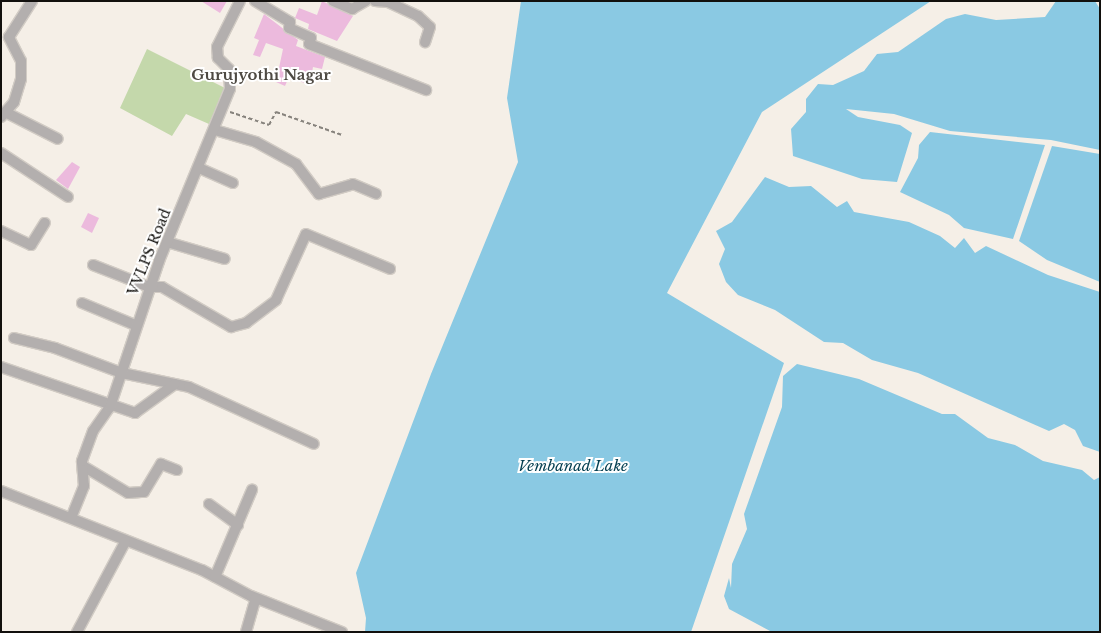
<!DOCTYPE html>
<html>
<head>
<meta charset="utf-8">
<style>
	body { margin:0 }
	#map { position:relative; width:1101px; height:633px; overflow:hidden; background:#f5efe7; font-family:"Libre Baskerville",serif }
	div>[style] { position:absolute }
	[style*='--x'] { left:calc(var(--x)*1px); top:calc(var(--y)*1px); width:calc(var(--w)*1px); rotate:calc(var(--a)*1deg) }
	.green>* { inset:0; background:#c4d8ab }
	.water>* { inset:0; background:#8ac9e3 }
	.building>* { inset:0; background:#ecbadd }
	.path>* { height:2px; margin-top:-1px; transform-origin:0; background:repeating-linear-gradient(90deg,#87837d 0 4px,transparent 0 6.5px) }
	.roads { filter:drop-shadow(1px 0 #d1cbc4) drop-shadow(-1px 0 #d1cbc4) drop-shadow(0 1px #d1cbc4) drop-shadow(0 -1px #d1cbc4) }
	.minor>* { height:10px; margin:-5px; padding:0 5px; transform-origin:5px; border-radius:5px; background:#b3afae }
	span { translate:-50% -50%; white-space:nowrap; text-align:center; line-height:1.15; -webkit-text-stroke:4px #fff; paint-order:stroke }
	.street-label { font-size:14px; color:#12100d }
	.neighbourhood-label { font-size:15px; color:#4e4a43; font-weight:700 }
	.water-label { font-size:15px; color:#033e50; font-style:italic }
	.frame { position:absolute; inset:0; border:2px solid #12100d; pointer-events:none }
</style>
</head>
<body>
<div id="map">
	<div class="green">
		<div style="clip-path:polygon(147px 49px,225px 88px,209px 124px,186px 114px,172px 136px,120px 108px)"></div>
	</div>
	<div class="water">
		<div style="clip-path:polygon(521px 1px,931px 1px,762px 112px,667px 293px,784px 363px,691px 632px,365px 632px,366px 618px,356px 573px,431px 374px,518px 162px,507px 98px)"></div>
		<div style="clip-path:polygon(1056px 1px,1095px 1px,1100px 9px,1100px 150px,1051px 140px,950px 131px,894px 114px,846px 109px,858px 117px,900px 125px,912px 133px,897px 182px,862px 179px,793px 156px,791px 129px,806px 112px,806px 99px,818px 84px,833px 85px,864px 71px,877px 54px,898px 52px,946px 19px,965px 14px,996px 20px,1045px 17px)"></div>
		<div style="clip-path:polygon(930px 132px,1045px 145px,1013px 239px,964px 228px,949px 215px,900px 192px,918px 158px,919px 145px)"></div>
		<div style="clip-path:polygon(1052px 146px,1100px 154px,1100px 282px,1047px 260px,1019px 241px)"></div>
		<div style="clip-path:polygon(765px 177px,789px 187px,811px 186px,837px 207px,847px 201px,854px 212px,909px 222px,940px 236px,955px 248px,964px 238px,975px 253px,986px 246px,1048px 275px,1100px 292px,1100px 452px,1083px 446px,1075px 430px,1064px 424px,1049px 431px,918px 373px,872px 360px,843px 343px,824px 342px,775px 310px,738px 295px,726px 282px,719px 264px,725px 249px,716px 231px,732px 222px)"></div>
		<div style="clip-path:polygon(797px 364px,859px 379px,942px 414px,955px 414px,988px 438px,1015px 445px,1043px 461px,1082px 470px,1094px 480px,1100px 477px,1100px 632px,772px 632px,729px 609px,724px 596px,729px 578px,731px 588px,732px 564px,747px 529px,744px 514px,782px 407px,783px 376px)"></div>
	</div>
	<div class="building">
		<div style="clip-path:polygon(201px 1px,227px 1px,220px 13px)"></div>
		<div style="clip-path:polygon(322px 1px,353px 16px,337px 41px,308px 29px,309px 24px,295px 18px,299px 8px,317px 15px)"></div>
		<div style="clip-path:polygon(264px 14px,298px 40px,296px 46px,325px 57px,322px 69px,313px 67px,310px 84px,288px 79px,285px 86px,276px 82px,283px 49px,266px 43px,260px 57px,253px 55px,259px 40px,254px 38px)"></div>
		<div style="clip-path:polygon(72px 162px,80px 167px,68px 189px,56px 180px)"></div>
		<div style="clip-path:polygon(88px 213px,99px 218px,92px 233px,81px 227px)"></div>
	</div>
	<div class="path">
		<div style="--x:238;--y:72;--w:36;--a:14"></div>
		<div style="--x:230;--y:112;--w:41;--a:18.4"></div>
		<div style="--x:269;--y:125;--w:15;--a:-62"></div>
		<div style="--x:276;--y:112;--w:70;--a:19.2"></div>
	</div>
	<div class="roads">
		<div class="minor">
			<div style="--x:255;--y:1;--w:41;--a:31"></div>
			<div style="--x:290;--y:22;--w:6;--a:99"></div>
			<div style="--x:289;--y:28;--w:24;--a:24"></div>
			<div style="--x:311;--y:38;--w:6;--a:108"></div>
			<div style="--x:309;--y:44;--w:126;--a:21.5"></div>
			<div style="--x:333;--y:1;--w:21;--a:23"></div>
			<div style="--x:352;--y:9;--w:16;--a:-30"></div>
			<div style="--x:375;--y:1;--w:13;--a:4"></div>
			<div style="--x:388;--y:2;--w:33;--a:25"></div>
			<div style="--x:418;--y:16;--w:16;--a:43"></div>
			<div style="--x:430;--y:27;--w:16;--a:108"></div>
			<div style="--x:5;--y:112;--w:59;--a:27"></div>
			<div style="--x:1;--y:117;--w:20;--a:-49"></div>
			<div style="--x:14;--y:102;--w:24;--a:-73"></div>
			<div style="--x:21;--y:79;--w:18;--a:-90"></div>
			<div style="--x:21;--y:61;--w:27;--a:-117"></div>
			<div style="--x:9;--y:37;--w:43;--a:-57.4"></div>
			<div style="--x:215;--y:130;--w:43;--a:16.3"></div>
			<div style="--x:256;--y:142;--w:46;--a:28.8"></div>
			<div style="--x:296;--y:164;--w:38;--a:53"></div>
			<div style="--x:319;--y:194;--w:35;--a:-16"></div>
			<div style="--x:353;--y:184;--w:25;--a:23"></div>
			<div style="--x:1;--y:153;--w:80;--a:33.3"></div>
			<div style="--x:199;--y:168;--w:37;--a:24"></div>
			<div style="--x:1;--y:231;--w:33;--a:25"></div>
			<div style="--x:31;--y:245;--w:26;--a:-58"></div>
			<div style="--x:167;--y:242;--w:60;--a:16.3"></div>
			<div style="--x:93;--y:265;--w:60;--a:21.4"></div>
			<div style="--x:149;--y:287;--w:13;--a:0"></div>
			<div style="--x:162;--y:287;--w:80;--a:30.1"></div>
			<div style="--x:231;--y:327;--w:16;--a:-15"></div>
			<div style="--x:246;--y:323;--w:38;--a:-37"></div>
			<div style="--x:276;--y:300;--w:72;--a:-65.6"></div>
			<div style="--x:306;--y:234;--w:91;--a:22.6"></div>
			<div style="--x:82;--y:303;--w:57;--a:22.5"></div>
			<div style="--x:14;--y:338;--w:42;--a:13.7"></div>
			<div style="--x:55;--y:348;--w:72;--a:20.5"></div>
			<div style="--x:122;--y:373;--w:68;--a:11.8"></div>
			<div style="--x:189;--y:387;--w:137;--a:24.5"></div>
			<div style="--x:1;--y:367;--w:142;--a:18.9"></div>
			<div style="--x:135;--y:413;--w:49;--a:-35.9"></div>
			<div style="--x:83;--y:466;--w:52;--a:31"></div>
			<div style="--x:128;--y:493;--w:16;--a:-4"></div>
			<div style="--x:144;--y:492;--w:33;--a:-59"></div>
			<div style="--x:161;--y:464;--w:17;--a:21"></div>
			<div style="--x:1;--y:491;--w:216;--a:21.5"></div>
			<div style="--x:202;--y:570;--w:55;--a:28"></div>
			<div style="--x:251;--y:596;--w:98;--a:21.6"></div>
			<div style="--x:209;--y:504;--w:36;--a:36"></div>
			<div style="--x:71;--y:518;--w:35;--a:-68"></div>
			<div style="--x:84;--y:486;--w:25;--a:-95"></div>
			<div style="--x:82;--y:461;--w:32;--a:-70"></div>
			<div style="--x:93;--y:431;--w:29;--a:-55"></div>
			<div style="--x:110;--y:407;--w:154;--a:-71.4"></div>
			<div style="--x:159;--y:261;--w:186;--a:-67.6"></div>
			<div style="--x:230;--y:89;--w:20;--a:-93"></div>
			<div style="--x:229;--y:69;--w:16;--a:-135"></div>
			<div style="--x:218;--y:58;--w:11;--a:-95"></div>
			<div style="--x:217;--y:47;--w:51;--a:-63.4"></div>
			<div style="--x:215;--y:577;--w:95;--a:-67"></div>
			<div style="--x:77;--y:632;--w:102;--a:-61.9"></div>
			<div style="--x:246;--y:632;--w:35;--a:-74"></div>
		</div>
	</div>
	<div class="street-label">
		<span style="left:149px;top:252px;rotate:-68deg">VVLPS Road</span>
	</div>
	<div class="neighbourhood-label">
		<span style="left:261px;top:75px">Gurujyothi Nagar</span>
	</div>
	<div class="water-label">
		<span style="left:573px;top:466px">Vembanad Lake</span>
	</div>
	<div class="frame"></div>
</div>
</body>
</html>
